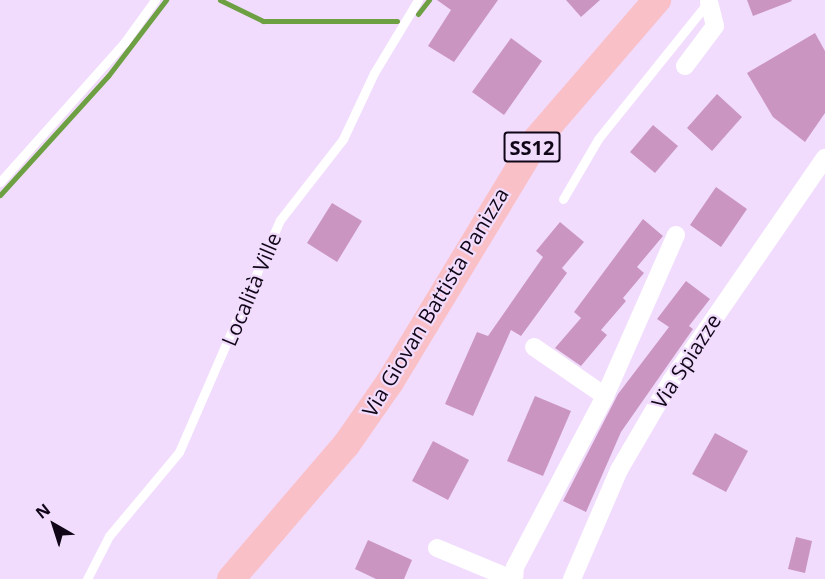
<!DOCTYPE html>
<html>
<head>
<meta charset="utf-8">
<style>
	body { margin:0 }
	#map { position:relative; width:825px; height:579px; overflow:hidden; background:#f1dcfd; font-family:"Open Sans",sans-serif }
	div>[style] { position:absolute }
	[style*='--x'] { left:calc(var(--x)*1px); top:calc(var(--y)*1px); width:calc(var(--w)*1px); rotate:calc(var(--a)*1deg) }
	.stream>* { height:5px; margin:-2.5px; padding:0 2.5px; transform-origin:2.5px; border-radius:2.5px; background:#6d9f43 }
	.building>* { inset:0; background:#ca96c1 }
	.lane>* { height:9px; margin:-4.5px; padding:0 4.5px; transform-origin:4.5px; border-radius:4.5px; background:#fff }
	.street>* { height:18px; margin:-9px; padding:0 9px; transform-origin:9px; border-radius:9px; background:#fff }
	.primary>* { height:28px; margin:-14px; padding:0 14px; transform-origin:14px; border-radius:14px; background:#fac0c7 }
	span { translate:-50% -50%; white-space:nowrap; text-align:center; line-height:1.15; -webkit-text-stroke:4.5px #f1dcfd; paint-order:stroke }
	.shield-label span { padding:2px 4px; background:#f1dcfd; border:2px solid; border-radius:4px; -webkit-text-stroke-width:0 }
	.shield-label { font-size:20px; color:#110618; font-weight:700 }
	.street-label { font-size:21px; color:#110618 }
	.north { position:absolute; left:24px; top:495px; width:60px; height:60px; -webkit-text-stroke:4px #f1dcfd; paint-order:stroke; rotate:321deg; font-size:16px; font-weight:700; line-height:24px; text-align:center; color:#110618 }
	.north::after { content:''; display:block; margin:auto; width:21px; height:27px; background:#110618; clip-path:polygon(50% 0,100% 100%,50% 72%,0 100%) }
</style>
</head>
<body>
<div id="map">
	<div class="stream">
		<div style="--x:220;--y:0;--w:48;--a:26"></div>
		<div style="--x:263;--y:21;--w:134;--a:0"></div>
		<div style="--x:418;--y:14;--w:18;--a:-52"></div>
		<div style="--x:0;--y:195;--w:161;--a:-47.8"></div>
		<div style="--x:108;--y:76;--w:96;--a:-52.7"></div>
	</div>
	<div class="building">
		<div style="clip-path:polygon(437px 0,498px 0,454px 62px,428px 46px,451px 10px)"></div>
		<div style="clip-path:polygon(566px 0,600px 0,581px 17px)"></div>
		<div style="clip-path:polygon(747px 0,791px 0,792px 1px,753px 16px)"></div>
		<div style="clip-path:polygon(815px 33px,825px 51px,825px 113px,805px 142px,773px 117px,747px 73px)"></div>
		<div style="clip-path:polygon(511px 38px,542px 61px,504px 115px,472px 92px)"></div>
		<div style="clip-path:polygon(717px 94px,742px 117px,712px 151px,687px 128px)"></div>
		<div style="clip-path:polygon(653px 125px,678px 146px,655px 173px,630px 152px)"></div>
		<div style="clip-path:polygon(716px 187px,747px 209px,721px 247px,690px 225px)"></div>
		<div style="clip-path:polygon(332px 203px,362px 221px,337px 262px,307px 243px)"></div>
		<div style="clip-path:polygon(643px 219px,663px 236px,637px 267px,644px 273px,623px 298px,626px 301px,601px 330px,607px 335px,581px 366px,555px 348px,581px 318px,574px 312px)"></div>
		<div style="clip-path:polygon(560px 222px,584px 242px,562px 268px,567px 273px,521px 336px,511px 330px,473px 416px,445px 404px,477px 332px,488px 336px,543px 257px,536px 251px)"></div>
		<div style="clip-path:polygon(686px 281px,710px 299px,689px 326px,693px 329px,621px 432px,586px 512px,563px 501px,618px 394px,669px 327px,657px 319px)"></div>
		<div style="clip-path:polygon(535px 396px,571px 411px,543px 476px,507px 461px)"></div>
		<div style="clip-path:polygon(715px 433px,748px 451px,726px 492px,692px 474px)"></div>
		<div style="clip-path:polygon(433px 441px,469px 460px,448px 500px,412px 481px)"></div>
		<div style="clip-path:polygon(796px 537px,812px 541px,805px 573px,788px 569px)"></div>
		<div style="clip-path:polygon(368px 540px,412px 560px,404px 579px,376px 579px,355px 569px)"></div>
	</div>
	<div class="lane">
		<div style="--x:0;--y:182;--w:186;--a:-48.3"></div>
		<div style="--x:124;--y:43;--w:53;--a:-54.2"></div>
		<div style="--x:563;--y:199;--w:69;--a:-59.7"></div>
		<div style="--x:598;--y:139;--w:176;--a:-51.2"></div>
		<div style="--x:87;--y:579;--w:48;--a:-62.9"></div>
		<div style="--x:109;--y:536;--w:109;--a:-50.2"></div>
		<div style="--x:179;--y:452;--w:253;--a:-66.5"></div>
		<div style="--x:280;--y:220;--w:103;--a:-52.1"></div>
		<div style="--x:343;--y:139;--w:73;--a:-64.8"></div>
		<div style="--x:374;--y:73;--w:85;--a:-58.9"></div>
	</div>
	<div class="street">
		<div style="--x:685;--y:66;--w:50;--a:-53.1"></div>
		<div style="--x:715;--y:26;--w:25;--a:-104"></div>
		<div style="--x:534;--y:347;--w:86;--a:34.6"></div>
		<div style="--x:437;--y:548;--w:81;--a:22.5"></div>
		<div style="--x:514;--y:579;--w:12;--a:-85"></div>
		<div style="--x:515;--y:567;--w:193;--a:-62.2"></div>
		<div style="--x:605;--y:396;--w:176;--a:-66.2"></div>
		<div style="--x:572;--y:579;--w:119;--a:-66.7"></div>
		<div style="--x:619;--y:470;--w:103;--a:-59.7"></div>
		<div style="--x:671;--y:381;--w:271;--a:-55.4"></div>
	</div>
	<div class="primary">
		<div style="--x:231;--y:579;--w:177;--a:-49.4"></div>
		<div style="--x:346;--y:445;--w:77;--a:-55.1"></div>
		<div style="--x:390;--y:382;--w:284;--a:-58.8"></div>
		<div style="--x:537;--y:139;--w:184;--a:-49.2"></div>
	</div>
	<div class="shield-label">
		<span style="left:532px;top:147px">SS12</span>
	</div>
	<div class="street-label">
		<span style="left:251px;top:289px;rotate:-67deg">Località Ville</span>
		<span style="left:435px;top:302px;rotate:-59deg">Via Giovan Battista Panizza</span>
		<span style="left:686px;top:361px;rotate:-57deg">Via Spiazze</span>
	</div>
	<div class="north">N</div>
</div>
</body>
</html>
